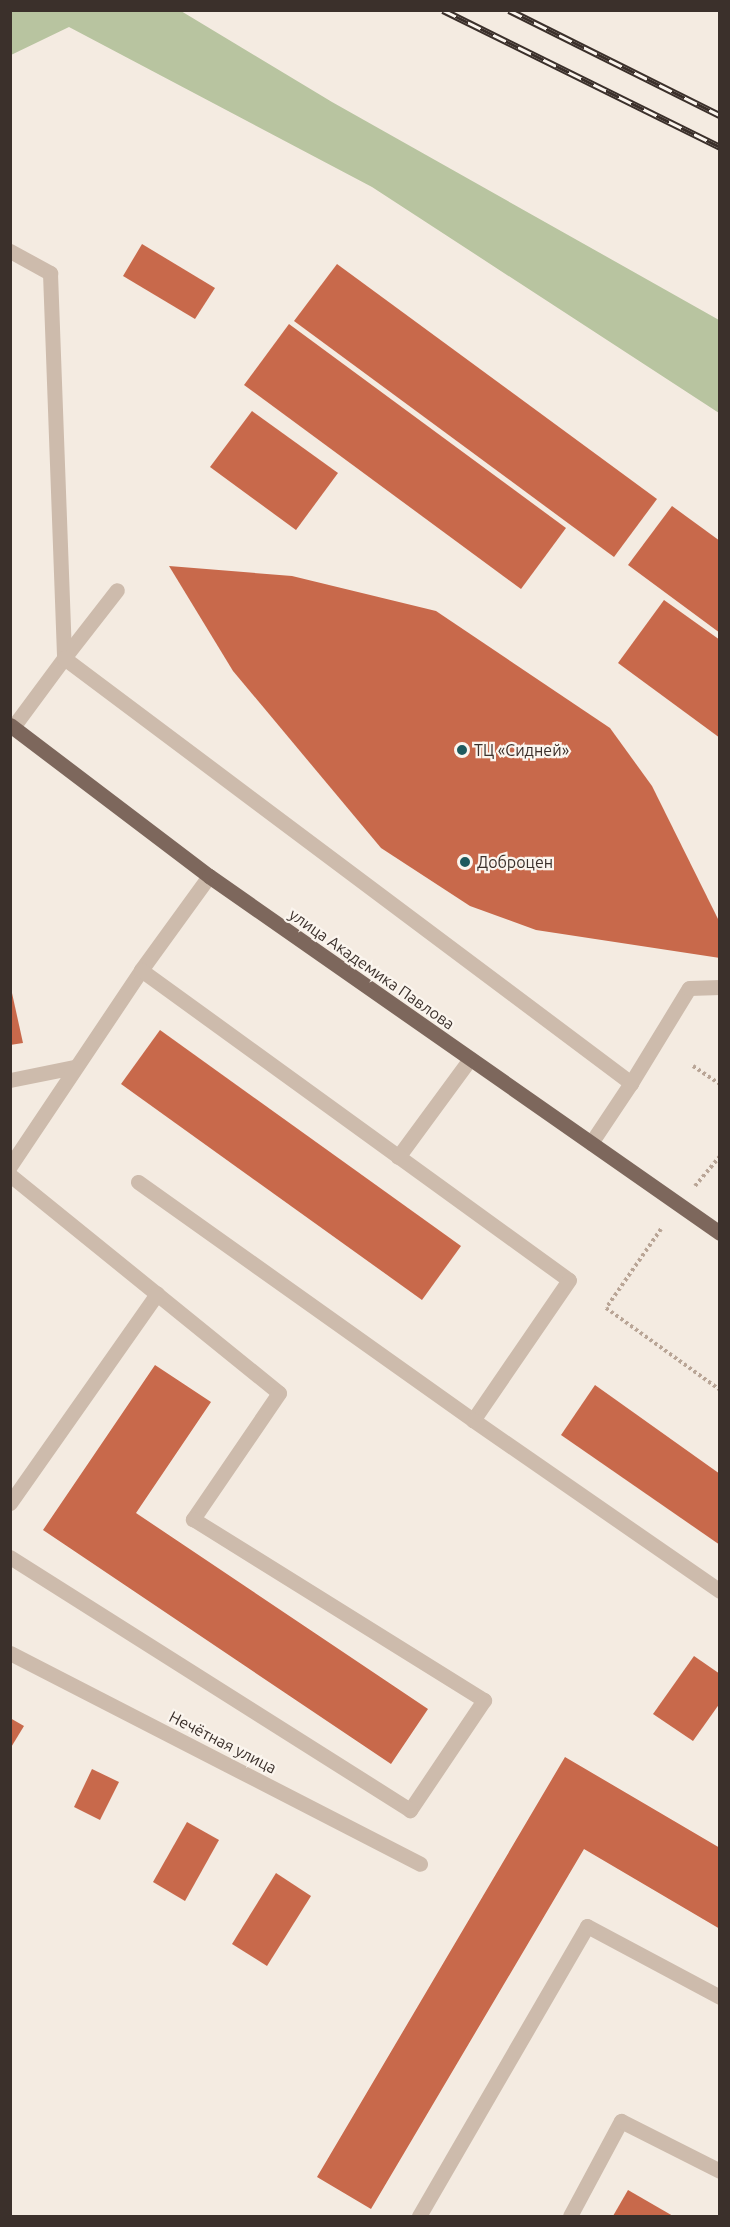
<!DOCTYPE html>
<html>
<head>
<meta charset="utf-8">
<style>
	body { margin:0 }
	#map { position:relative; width:730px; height:2227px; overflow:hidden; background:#f4ebe1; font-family:Ubuntu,sans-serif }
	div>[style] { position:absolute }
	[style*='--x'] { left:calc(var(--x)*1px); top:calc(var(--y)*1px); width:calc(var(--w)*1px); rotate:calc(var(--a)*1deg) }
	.green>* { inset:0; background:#b8c4a0 }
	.building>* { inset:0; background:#c8694b }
	.path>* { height:4px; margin-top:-2px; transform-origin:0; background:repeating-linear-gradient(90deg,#b9a596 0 3px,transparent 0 6px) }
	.minor>* { height:15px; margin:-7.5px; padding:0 7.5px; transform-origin:7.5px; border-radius:7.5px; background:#cdbbac }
	.major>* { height:15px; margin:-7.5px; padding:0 7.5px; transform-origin:7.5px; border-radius:7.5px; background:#7d675c }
	.rail>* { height:7px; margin-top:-3.5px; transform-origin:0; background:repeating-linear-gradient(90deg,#fbf5ee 0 14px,#3b302b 0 28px); box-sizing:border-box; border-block:2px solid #3b302b }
	.dots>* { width:16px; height:16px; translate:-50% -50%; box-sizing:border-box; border:3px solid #fbf5ee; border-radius:50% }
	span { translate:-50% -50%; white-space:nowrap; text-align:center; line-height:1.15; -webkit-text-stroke:4.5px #fbf5ee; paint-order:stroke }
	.poi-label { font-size:16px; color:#3b302b }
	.left { translate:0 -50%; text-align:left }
	.street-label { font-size:16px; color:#3b302b }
	.frame { position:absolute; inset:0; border:12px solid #3b302b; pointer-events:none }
</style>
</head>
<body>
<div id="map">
	<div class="green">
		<div style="clip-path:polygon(11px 10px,181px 11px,332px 102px,719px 320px,719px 413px,372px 187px,69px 27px,11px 55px)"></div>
	</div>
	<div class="building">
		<div style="clip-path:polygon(142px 244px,215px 288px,195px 319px,123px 276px)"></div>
		<div style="clip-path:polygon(337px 264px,657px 499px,614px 557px,294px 321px)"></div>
		<div style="clip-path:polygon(289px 324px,566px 528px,521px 589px,244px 385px)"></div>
		<div style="clip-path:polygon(252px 411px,338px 473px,296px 530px,210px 467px)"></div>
		<div style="clip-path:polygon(672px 506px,720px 541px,720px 633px,628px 565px)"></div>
		<div style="clip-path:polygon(169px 566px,292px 576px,436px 611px,610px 728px,652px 786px,720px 923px,720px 958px,536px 930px,470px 906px,381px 848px,233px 671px)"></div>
		<div style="clip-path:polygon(664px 600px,720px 640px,720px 738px,618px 663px)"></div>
		<div style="clip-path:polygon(10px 984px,23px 1043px,10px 1045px)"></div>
		<div style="clip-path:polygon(160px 1030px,461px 1246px,422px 1300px,121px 1084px)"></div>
		<div style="clip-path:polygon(155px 1365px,211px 1402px,136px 1513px,428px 1709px,391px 1764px,43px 1530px)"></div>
		<div style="clip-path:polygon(595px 1385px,720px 1474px,720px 1545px,561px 1435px)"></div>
		<div style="clip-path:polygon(694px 1656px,720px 1674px,720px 1703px,693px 1741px,653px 1714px)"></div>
		<div style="clip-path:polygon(10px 1718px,24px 1726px,10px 1749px)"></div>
		<div style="clip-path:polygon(565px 1757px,720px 1848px,720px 1929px,584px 1849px,371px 2209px,317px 2177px)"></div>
		<div style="clip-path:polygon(92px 1769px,119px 1782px,100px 1820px,74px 1807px)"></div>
		<div style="clip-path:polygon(187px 1822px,219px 1840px,185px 1901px,153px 1882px)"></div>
		<div style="clip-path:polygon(276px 1873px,311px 1896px,267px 1966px,232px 1944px)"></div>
		<div style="clip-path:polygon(628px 2190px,673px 2216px,613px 2216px)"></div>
	</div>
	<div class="path">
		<div style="--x:693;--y:1066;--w:32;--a:34"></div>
		<div style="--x:695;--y:1186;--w:39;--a:-50"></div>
		<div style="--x:661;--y:1229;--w:96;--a:124.8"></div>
		<div style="--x:606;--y:1308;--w:140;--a:35.7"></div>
	</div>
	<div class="minor">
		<div style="--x:10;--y:251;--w:46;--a:28.8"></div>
		<div style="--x:50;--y:273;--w:385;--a:87.9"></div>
		<div style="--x:64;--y:658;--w:86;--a:-52.1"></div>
		<div style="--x:13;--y:727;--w:86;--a:-53.5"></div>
		<div style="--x:64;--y:658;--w:709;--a:36.85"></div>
		<div style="--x:631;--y:1083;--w:72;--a:123.7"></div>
		<div style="--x:141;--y:970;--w:116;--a:-54.1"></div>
		<div style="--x:10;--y:1080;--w:65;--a:-11.5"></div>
		<div style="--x:631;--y:1083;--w:111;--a:-58.6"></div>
		<div style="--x:689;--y:988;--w:31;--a:-2"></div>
		<div style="--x:398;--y:1157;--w:122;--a:-53.7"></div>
		<div style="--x:10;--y:1166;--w:236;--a:-56.2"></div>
		<div style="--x:141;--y:970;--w:528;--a:35.92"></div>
		<div style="--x:569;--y:1280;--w:170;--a:124.4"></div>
		<div style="--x:473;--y:1420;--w:411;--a:-144.6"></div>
		<div style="--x:10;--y:1175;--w:346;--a:39"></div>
		<div style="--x:279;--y:1393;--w:153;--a:124.3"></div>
		<div style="--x:193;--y:1519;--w:343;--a:31.9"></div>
		<div style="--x:484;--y:1700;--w:133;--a:123.9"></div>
		<div style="--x:410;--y:1810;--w:473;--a:-147.7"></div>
		<div style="--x:473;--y:1420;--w:300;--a:34.7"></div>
		<div style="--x:10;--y:1503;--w:256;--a:-54.9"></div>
		<div style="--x:10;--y:1653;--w:461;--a:27.2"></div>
		<div style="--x:419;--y:2216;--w:335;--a:-59.9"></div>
		<div style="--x:587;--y:1926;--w:151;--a:28.1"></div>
		<div style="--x:570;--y:2216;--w:108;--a:-61.8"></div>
		<div style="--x:621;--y:2121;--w:111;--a:26.8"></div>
	</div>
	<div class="major">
		<div style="--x:10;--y:725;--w:250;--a:37.2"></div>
		<div style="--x:209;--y:876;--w:623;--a:34.94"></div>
	</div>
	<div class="rail">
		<div style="--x:443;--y:10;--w:309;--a:26.3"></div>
		<div style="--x:509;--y:10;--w:236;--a:26.5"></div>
	</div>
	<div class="dots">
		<div style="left:462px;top:750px;background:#1f5a5e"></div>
		<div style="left:465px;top:862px;background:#1f5a5e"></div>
	</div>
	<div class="poi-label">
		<span class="left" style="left:474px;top:750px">ТЦ «Сидней»</span>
		<span class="left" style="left:477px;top:862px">Доброцен</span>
	</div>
	<div class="street-label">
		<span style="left:372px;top:969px;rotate:35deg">улица Академика Павлова</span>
		<span style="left:223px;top:1742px;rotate:27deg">Нечётная улица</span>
	</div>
	<div class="frame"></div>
</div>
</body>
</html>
